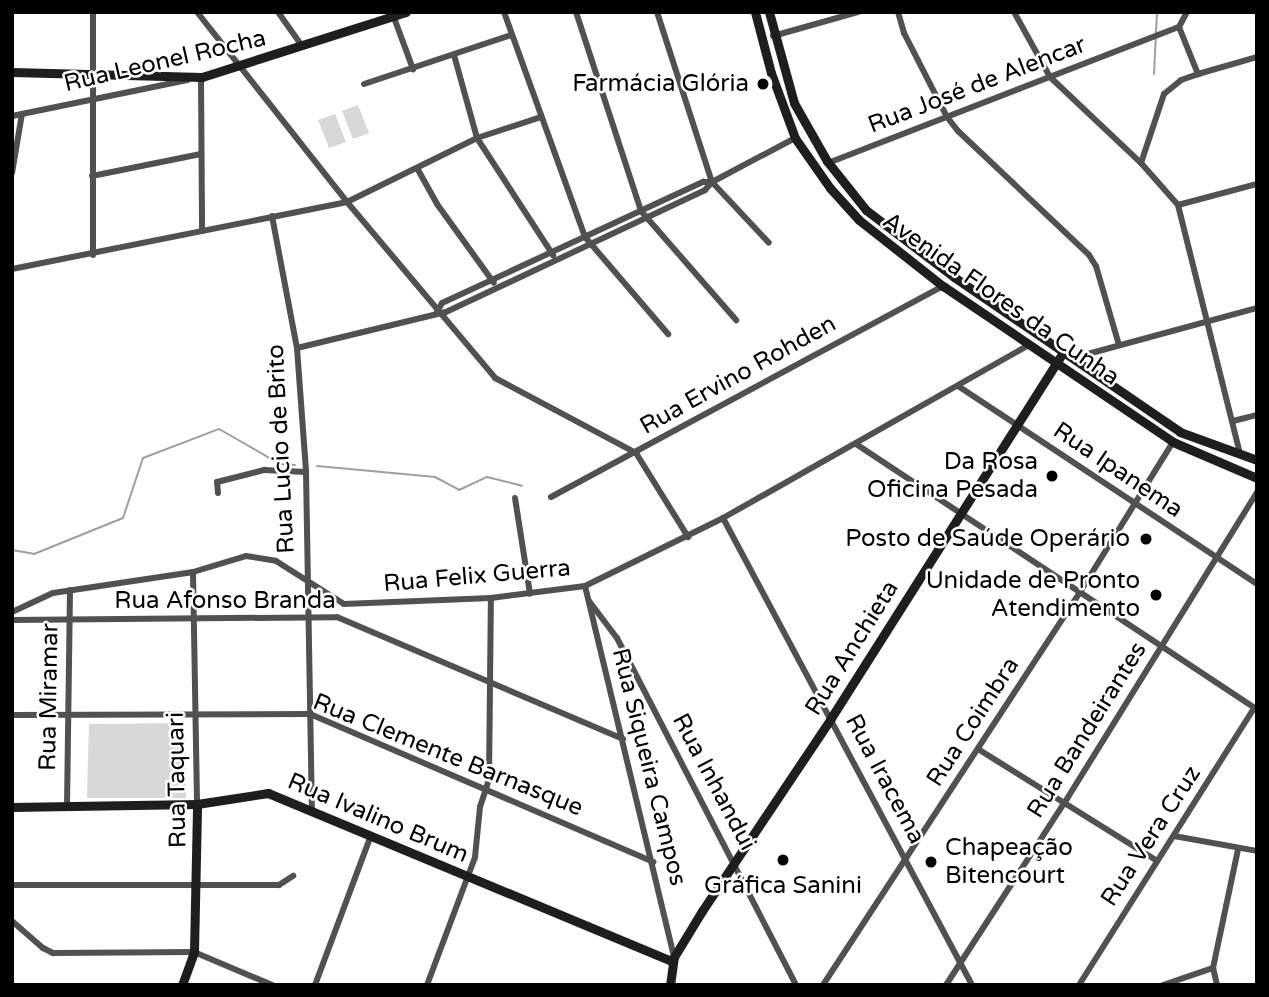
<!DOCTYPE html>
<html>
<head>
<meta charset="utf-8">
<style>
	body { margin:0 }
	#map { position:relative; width:1269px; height:997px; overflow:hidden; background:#fff; font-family:"Varela Round",sans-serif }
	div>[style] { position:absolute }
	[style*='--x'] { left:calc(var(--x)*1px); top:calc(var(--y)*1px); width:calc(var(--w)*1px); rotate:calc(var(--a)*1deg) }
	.green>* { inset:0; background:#d8d8d8 }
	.stream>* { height:2px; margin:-1px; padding:0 1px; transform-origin:1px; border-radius:1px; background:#9f9f9f }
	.street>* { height:6px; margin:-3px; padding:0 3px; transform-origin:3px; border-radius:3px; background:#515151 }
	.secondary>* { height:9px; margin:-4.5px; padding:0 4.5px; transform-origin:4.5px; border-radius:4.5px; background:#1e1e1e }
	.dots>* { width:19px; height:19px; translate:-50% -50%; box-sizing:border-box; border:4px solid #fff; border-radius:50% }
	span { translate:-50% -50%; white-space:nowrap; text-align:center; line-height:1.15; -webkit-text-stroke:5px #fff; paint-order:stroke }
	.street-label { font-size:24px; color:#000 }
	.poi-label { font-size:24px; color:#000 }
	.right { translate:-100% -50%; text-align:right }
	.left { translate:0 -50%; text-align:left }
	.frame { position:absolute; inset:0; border:14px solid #000; pointer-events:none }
</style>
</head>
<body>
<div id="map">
	<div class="green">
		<div style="clip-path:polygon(358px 105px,369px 133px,353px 139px,342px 111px)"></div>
		<div style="clip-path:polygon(335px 114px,346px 142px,329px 148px,318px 120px)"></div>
		<div style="clip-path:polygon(185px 723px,186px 798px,87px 798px,89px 724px)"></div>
	</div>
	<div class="stream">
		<div style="--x:1154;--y:74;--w:62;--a:-87.2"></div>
		<div style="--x:317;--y:466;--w:119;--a:5.3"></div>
		<div style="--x:435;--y:477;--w:27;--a:28"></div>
		<div style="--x:459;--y:490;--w:31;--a:-25"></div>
		<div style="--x:487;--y:477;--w:36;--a:14"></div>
		<div style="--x:12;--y:550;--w:22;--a:10"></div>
		<div style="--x:34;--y:554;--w:96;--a:-22"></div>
		<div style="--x:123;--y:518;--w:63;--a:-71.6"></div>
		<div style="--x:143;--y:458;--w:81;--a:-20.9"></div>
		<div style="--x:219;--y:429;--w:70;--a:29.8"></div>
		<div style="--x:280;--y:464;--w:15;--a:4"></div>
	</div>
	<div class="street">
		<div style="--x:93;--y:12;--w:243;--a:90"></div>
		<div style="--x:197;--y:12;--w:242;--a:51.7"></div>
		<div style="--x:347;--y:202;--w:230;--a:49.9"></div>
		<div style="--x:495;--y:378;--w:160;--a:28"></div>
		<div style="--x:636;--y:453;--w:99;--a:58.2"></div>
		<div style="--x:278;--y:12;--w:42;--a:54.8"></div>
		<div style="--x:504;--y:12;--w:239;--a:70.2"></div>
		<div style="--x:585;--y:237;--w:128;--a:49.4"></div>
		<div style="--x:576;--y:12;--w:209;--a:71.9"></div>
		<div style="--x:641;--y:211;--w:145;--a:48.9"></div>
		<div style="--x:657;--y:12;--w:179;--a:72.1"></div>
		<div style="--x:712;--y:182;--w:83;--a:46.9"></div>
		<div style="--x:898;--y:12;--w:22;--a:74"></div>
		<div style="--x:904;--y:33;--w:94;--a:62.9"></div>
		<div style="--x:947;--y:117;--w:18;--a:52"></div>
		<div style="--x:958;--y:131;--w:180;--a:43.4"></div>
		<div style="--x:1089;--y:255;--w:13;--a:58"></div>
		<div style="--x:1096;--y:266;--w:82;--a:73.8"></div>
		<div style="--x:1014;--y:12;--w:74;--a:61"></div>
		<div style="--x:1050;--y:77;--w:125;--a:43.4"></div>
		<div style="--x:1141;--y:163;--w:56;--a:48.6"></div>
		<div style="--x:1178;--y:205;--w:257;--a:76"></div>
		<div style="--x:393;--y:15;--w:58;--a:69.7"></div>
		<div style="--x:1179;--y:27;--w:51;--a:68"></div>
		<div style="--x:1179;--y:27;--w:17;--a:-62"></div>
		<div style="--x:773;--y:36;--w:88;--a:-15.8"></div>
		<div style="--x:454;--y:55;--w:86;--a:74.5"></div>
		<div style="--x:477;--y:138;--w:140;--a:57"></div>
		<div style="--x:201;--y:77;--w:154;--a:89.6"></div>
		<div style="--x:364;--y:84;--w:155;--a:-18.4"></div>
		<div style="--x:12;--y:116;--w:179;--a:-11.6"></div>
		<div style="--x:828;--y:163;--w:376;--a:-21.2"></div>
		<div style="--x:1141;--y:163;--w:73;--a:-71.6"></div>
		<div style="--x:1164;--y:94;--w:22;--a:-39"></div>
		<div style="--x:1181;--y:80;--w:18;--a:-19"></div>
		<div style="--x:1198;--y:74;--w:61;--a:-16.1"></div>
		<div style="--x:417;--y:168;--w:41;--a:60.9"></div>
		<div style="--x:437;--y:204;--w:97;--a:54.2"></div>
		<div style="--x:12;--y:173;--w:60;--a:-80.4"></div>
		<div style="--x:92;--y:176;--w:111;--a:-11.4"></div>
		<div style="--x:1178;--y:205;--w:82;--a:-14.9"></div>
		<div style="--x:272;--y:216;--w:134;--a:79.3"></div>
		<div style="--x:297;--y:348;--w:124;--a:85.8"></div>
		<div style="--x:306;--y:472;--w:337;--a:89"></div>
		<div style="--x:12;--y:269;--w:342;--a:-11.3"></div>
		<div style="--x:347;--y:202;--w:145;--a:-26.2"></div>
		<div style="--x:477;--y:138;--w:67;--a:-18.2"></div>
		<div style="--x:437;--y:312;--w:10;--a:-61"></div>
		<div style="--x:442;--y:303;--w:288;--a:-24.9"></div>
		<div style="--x:703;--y:182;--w:8;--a:0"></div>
		<div style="--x:297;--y:348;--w:153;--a:-13.6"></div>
		<div style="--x:446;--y:312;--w:286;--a:-25.2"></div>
		<div style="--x:705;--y:190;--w:11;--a:-49"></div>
		<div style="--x:712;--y:182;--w:94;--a:-27.9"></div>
		<div style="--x:1073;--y:358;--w:191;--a:-15.2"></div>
		<div style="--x:958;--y:386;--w:359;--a:33.5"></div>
		<div style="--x:1233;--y:421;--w:25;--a:-14"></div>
		<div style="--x:856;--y:444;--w:481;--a:33.5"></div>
		<div style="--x:218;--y:493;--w:11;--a:-95"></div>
		<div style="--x:217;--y:482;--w:49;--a:-14.3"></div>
		<div style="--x:264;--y:470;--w:42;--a:2.7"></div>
		<div style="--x:551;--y:497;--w:445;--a:-28.3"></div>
		<div style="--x:515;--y:498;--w:97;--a:81.1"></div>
		<div style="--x:723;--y:518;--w:529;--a:61.93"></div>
		<div style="--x:193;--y:572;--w:232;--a:89"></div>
		<div style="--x:585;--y:586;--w:382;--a:76.5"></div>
		<div style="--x:589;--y:601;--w:46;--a:52.9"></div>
		<div style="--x:617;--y:638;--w:390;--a:62.7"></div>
		<div style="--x:12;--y:612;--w:45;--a:-24.9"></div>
		<div style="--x:53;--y:593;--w:142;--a:-8.5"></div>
		<div style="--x:193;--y:572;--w:55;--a:-16.8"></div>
		<div style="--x:246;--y:556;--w:30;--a:9"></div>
		<div style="--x:276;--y:561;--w:80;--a:32.3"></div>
		<div style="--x:344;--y:604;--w:147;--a:-2.3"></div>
		<div style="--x:491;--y:598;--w:95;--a:-7.3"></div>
		<div style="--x:585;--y:586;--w:154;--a:-26.2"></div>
		<div style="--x:723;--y:518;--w:353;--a:-29.5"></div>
		<div style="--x:12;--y:620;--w:325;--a:-0.5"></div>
		<div style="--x:337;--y:617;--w:311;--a:23.1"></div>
		<div style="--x:12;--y:715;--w:298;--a:-0.2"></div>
		<div style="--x:310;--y:714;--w:374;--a:23.3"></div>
		<div style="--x:978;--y:749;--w:211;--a:32"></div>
		<div style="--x:67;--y:806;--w:216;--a:-89.2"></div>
		<div style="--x:1174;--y:836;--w:84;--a:10.2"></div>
		<div style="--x:12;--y:885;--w:267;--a:0"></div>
		<div style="--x:279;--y:885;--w:17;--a:-33"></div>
		<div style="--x:12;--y:921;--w:41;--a:41.1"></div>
		<div style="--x:43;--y:948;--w:11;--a:27"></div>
		<div style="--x:53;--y:953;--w:141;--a:-0.4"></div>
		<div style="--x:194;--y:952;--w:85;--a:22.9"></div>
		<div style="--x:315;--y:985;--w:160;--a:-69.5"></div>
		<div style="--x:427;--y:985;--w:137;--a:-69.4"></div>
		<div style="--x:475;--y:857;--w:50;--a:-84.3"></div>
		<div style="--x:480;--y:807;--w:28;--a:-72"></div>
		<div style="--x:489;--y:780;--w:182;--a:-89.4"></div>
		<div style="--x:823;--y:985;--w:470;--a:-56.8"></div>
		<div style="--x:1080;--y:592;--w:176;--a:-58.2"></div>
		<div style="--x:946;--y:985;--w:218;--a:-57"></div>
		<div style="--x:1065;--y:802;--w:365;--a:-58.2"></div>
		<div style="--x:1079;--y:985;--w:328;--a:-57.7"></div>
		<div style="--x:1163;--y:985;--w:53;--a:-18.8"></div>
		<div style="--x:1217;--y:985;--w:17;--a:-103"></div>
		<div style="--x:1213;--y:968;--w:122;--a:-78.1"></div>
	</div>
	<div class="secondary">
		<div style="--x:755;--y:12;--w:63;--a:75.3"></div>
		<div style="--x:771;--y:73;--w:69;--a:69.7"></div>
		<div style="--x:795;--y:138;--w:61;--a:55"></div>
		<div style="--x:830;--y:188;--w:43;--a:47.8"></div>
		<div style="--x:859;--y:220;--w:107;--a:38.2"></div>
		<div style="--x:943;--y:286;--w:278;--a:34.1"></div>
		<div style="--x:1173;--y:442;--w:91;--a:23.2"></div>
		<div style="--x:769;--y:12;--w:94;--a:74.6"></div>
		<div style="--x:794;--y:103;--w:67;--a:60.4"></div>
		<div style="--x:827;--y:161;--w:63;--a:51.5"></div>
		<div style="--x:866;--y:210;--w:111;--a:37.3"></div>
		<div style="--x:954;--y:277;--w:274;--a:34.4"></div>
		<div style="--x:1180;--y:432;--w:82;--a:20"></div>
		<div style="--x:12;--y:72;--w:190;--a:1.5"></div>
		<div style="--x:202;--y:77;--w:214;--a:-17.7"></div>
		<div style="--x:12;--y:807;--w:185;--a:-0.9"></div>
		<div style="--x:197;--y:804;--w:72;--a:-8.8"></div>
		<div style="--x:268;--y:793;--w:438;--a:22.6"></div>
		<div style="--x:182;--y:985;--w:35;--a:-70"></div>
		<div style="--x:194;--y:952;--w:148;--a:-88.8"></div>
		<div style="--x:670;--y:985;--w:28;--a:-82"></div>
		<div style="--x:674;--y:957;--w:54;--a:-58.7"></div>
		<div style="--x:702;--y:911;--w:232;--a:-56.2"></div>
		<div style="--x:831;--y:718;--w:432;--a:-57.6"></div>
	</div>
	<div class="dots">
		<div style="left:763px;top:84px;background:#000"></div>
		<div style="left:1052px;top:476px;background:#000"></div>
		<div style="left:1146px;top:539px;background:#000"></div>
		<div style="left:1156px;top:595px;background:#000"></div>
		<div style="left:783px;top:860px;background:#000"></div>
		<div style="left:931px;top:862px;background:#000"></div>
	</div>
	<div class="street-label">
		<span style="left:165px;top:61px;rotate:-13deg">Rua Leonel Rocha</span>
		<span style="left:977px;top:85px;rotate:-21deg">Rua José de Alencar</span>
		<span style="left:1001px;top:299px;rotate:35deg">Avenida Flores da Cunha</span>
		<span style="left:738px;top:375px;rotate:-29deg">Rua Ervino Rohden</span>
		<span style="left:281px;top:449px;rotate:-93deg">Rua Lucio de Brito</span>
		<span style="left:1118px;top:470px;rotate:34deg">Rua Ipanema</span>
		<span style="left:477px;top:576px;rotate:-5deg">Rua Felix Guerra</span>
		<span style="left:225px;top:601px">Rua Afonso Branda</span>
		<span style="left:852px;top:648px;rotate:-58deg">Rua Anchieta</span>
		<span style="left:49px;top:697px;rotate:-89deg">Rua Miramar</span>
		<span style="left:973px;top:722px;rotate:-57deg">Rua Coimbra</span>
		<span style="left:1087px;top:730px;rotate:-58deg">Rua Bandeirantes</span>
		<span style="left:448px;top:755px;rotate:22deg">Rua Clemente Barnasque</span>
		<span style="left:649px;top:767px;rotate:76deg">Rua Siqueira Campos</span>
		<span style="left:885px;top:779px;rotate:62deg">Rua Iracema</span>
		<span style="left:177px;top:780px;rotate:-91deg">Rua Taquari</span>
		<span style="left:714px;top:782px;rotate:62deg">Rua Inhandui</span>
		<span style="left:378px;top:818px;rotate:23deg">Rua Ivalino Brum</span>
		<span style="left:1151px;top:836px;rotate:-57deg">Rua Vera Cruz</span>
	</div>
	<div class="poi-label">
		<span class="right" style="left:749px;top:84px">Farmácia Glória</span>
		<span class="right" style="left:1038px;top:476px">Da Rosa<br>Oficina Pesada</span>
		<span class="right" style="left:1130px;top:539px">Posto de Saúde Operário</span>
		<span class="right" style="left:1140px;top:595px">Unidade de Pronto<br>Atendimento</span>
		<span class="left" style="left:945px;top:862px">Chapeação<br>Bitencourt</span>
		<span style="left:783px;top:886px">Gráfica Sanini</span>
	</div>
	<div class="frame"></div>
</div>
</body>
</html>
